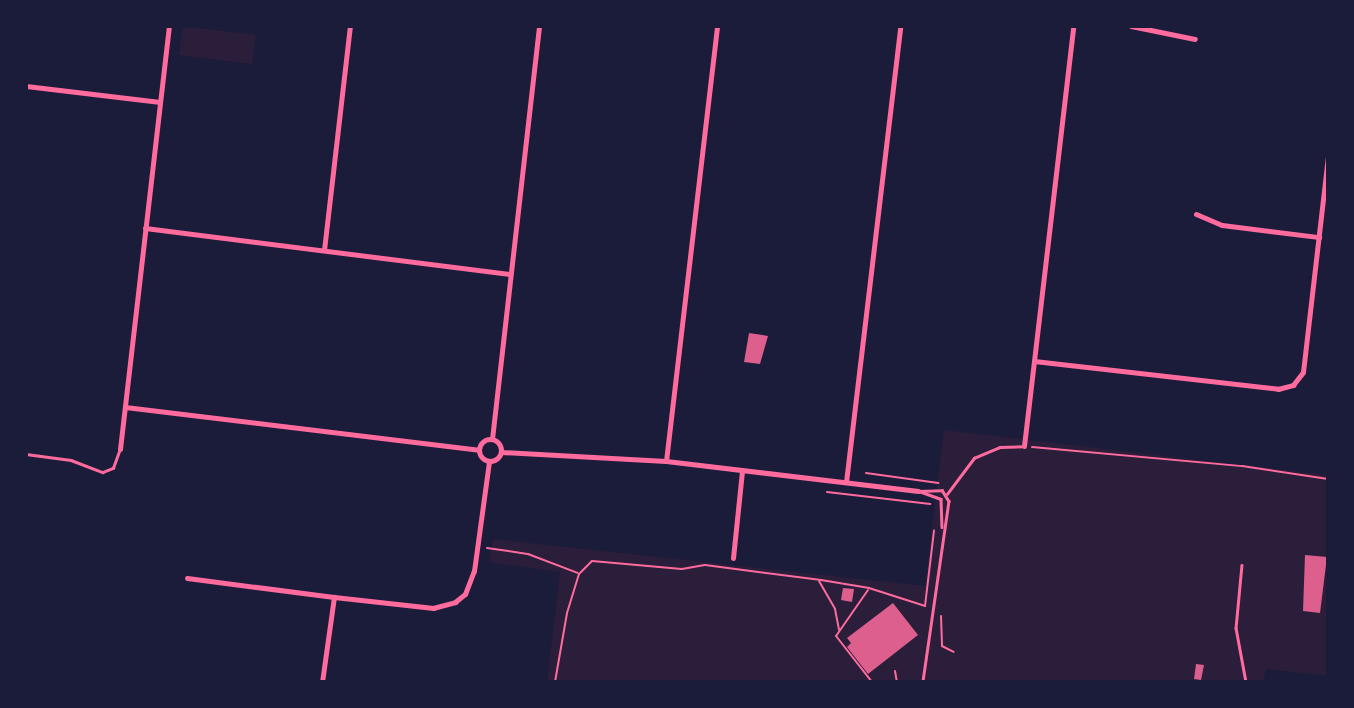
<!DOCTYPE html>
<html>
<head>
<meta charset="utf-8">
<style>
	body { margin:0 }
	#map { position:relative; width:1354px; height:708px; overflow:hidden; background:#1b1b3a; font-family:Manrope,sans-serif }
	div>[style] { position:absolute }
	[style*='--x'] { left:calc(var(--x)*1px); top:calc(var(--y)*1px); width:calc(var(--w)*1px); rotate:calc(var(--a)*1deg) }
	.green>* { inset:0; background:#2a1e3b }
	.building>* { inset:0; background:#dd5f8e }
	.path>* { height:2px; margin:-1px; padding:0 1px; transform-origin:1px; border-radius:1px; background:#ff6b9d }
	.service>* { height:2.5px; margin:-1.25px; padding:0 1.25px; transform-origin:1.25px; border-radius:1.25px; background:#ff6b9d }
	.minor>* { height:5px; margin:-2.5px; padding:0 2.5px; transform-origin:2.5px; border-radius:2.5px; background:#ff6b9d }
	.minor>.ring { margin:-2.5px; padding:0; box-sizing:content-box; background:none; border:5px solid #ff6b9d; border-radius:50% }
	span { translate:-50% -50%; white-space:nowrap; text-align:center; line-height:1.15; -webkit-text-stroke:7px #1b1b3a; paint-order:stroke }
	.frame { position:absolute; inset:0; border:28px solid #1b1b3a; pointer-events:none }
</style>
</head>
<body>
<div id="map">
	<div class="green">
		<div style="clip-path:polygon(183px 26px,256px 35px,252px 64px,179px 55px)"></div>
		<div style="clip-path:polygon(944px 430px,1328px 475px,1328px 676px,1266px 669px,1263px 682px,547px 682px,560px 572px,489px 562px,493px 539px,925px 586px)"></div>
	</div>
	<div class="building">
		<div style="clip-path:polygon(749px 333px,768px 336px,760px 364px,744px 362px)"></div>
		<div style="clip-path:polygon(1305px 555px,1327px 557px,1320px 613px,1303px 611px)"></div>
		<div style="clip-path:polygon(843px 588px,854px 589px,852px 602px,841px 600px)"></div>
		<div style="clip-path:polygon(893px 603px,918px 635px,868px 674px,847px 647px,851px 643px,847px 638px)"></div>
		<div style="clip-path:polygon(1196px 664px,1204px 665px,1201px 680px,1194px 679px)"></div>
	</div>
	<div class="path">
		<div style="--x:1032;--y:447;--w:211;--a:5.2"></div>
		<div style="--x:1242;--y:466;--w:87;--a:8.6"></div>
		<div style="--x:866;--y:473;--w:73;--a:7.9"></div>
		<div style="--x:827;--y:492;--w:104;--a:6.6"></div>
		<div style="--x:487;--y:548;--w:41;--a:8.3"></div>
		<div style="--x:528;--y:554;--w:53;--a:20.8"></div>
		<div style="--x:819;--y:581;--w:32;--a:60"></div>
		<div style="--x:835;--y:609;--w:21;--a:79"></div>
		<div style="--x:868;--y:590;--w:56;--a:124.8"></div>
		<div style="--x:836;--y:636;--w:58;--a:52"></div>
		<div style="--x:925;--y:606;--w:76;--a:-83.2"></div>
		<div style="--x:941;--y:616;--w:30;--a:88"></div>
		<div style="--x:942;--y:646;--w:13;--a:27"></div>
		<div style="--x:895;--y:671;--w:11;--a:80"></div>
		<div style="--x:555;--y:682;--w:70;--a:-80.1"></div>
		<div style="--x:567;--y:613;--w:41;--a:-72.9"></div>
		<div style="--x:579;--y:574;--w:18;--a:-45"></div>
		<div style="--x:592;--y:561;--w:90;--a:5.1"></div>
		<div style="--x:682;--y:569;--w:23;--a:-10"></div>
		<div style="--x:705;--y:565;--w:117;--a:7.4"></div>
		<div style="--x:821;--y:580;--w:49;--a:9.5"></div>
		<div style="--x:869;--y:588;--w:59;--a:17.8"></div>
	</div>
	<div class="service">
		<div style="--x:26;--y:454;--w:45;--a:7.6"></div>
		<div style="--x:71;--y:460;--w:34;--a:21"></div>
		<div style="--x:103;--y:472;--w:11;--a:-22"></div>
		<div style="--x:113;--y:468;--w:20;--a:-70"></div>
		<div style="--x:918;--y:491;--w:24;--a:-2"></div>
		<div style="--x:942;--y:490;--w:13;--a:58"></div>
		<div style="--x:949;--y:501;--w:183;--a:98.2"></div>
		<div style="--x:919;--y:491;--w:23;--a:20"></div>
		<div style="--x:941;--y:499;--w:28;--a:88"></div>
		<div style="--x:947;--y:494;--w:45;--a:-53.1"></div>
		<div style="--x:974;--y:458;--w:28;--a:-23"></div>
		<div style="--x:1000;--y:447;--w:24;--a:-2"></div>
		<div style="--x:1242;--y:565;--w:63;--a:95.4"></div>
		<div style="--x:1236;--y:628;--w:55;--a:79.5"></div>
	</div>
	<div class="minor">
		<div style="--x:1131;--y:26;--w:65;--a:11.5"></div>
		<div style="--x:26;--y:86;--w:135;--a:6.8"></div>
		<div style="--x:1196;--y:214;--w:28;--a:23"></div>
		<div style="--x:1222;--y:225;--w:98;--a:7.1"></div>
		<div style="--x:145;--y:228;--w:368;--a:7.2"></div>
		<div style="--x:324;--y:250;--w:226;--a:-83.4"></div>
		<div style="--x:1034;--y:361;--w:246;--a:6.5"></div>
		<div style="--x:1278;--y:389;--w:16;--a:-15"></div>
		<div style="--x:1293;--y:385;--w:16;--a:-52"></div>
		<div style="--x:1303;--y:372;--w:216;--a:-83.4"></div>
		<div style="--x:125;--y:407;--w:356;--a:6.9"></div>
		<div class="ring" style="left:479px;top:439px;width:17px;height:17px"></div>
		<div style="--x:492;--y:439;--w:416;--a:-83.5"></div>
		<div style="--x:1024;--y:446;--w:423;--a:-83.3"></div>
		<div style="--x:120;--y:449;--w:426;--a:-83.4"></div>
		<div style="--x:501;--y:452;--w:165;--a:3.1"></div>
		<div style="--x:666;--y:461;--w:254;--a:6.8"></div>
		<div style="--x:666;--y:461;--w:438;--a:-83.3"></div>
		<div style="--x:846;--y:482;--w:459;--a:-83.2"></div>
		<div style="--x:733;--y:558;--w:87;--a:-84.1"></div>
		<div style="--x:187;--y:578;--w:148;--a:7.4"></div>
		<div style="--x:322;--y:682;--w:86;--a:-82"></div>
		<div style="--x:334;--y:597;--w:100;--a:6.3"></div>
		<div style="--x:433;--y:608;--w:23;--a:-15"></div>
		<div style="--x:455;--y:602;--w:13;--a:-39"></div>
		<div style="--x:465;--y:594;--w:25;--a:-69"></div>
		<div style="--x:474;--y:571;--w:110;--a:-82.2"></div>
	</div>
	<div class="frame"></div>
</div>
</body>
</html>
